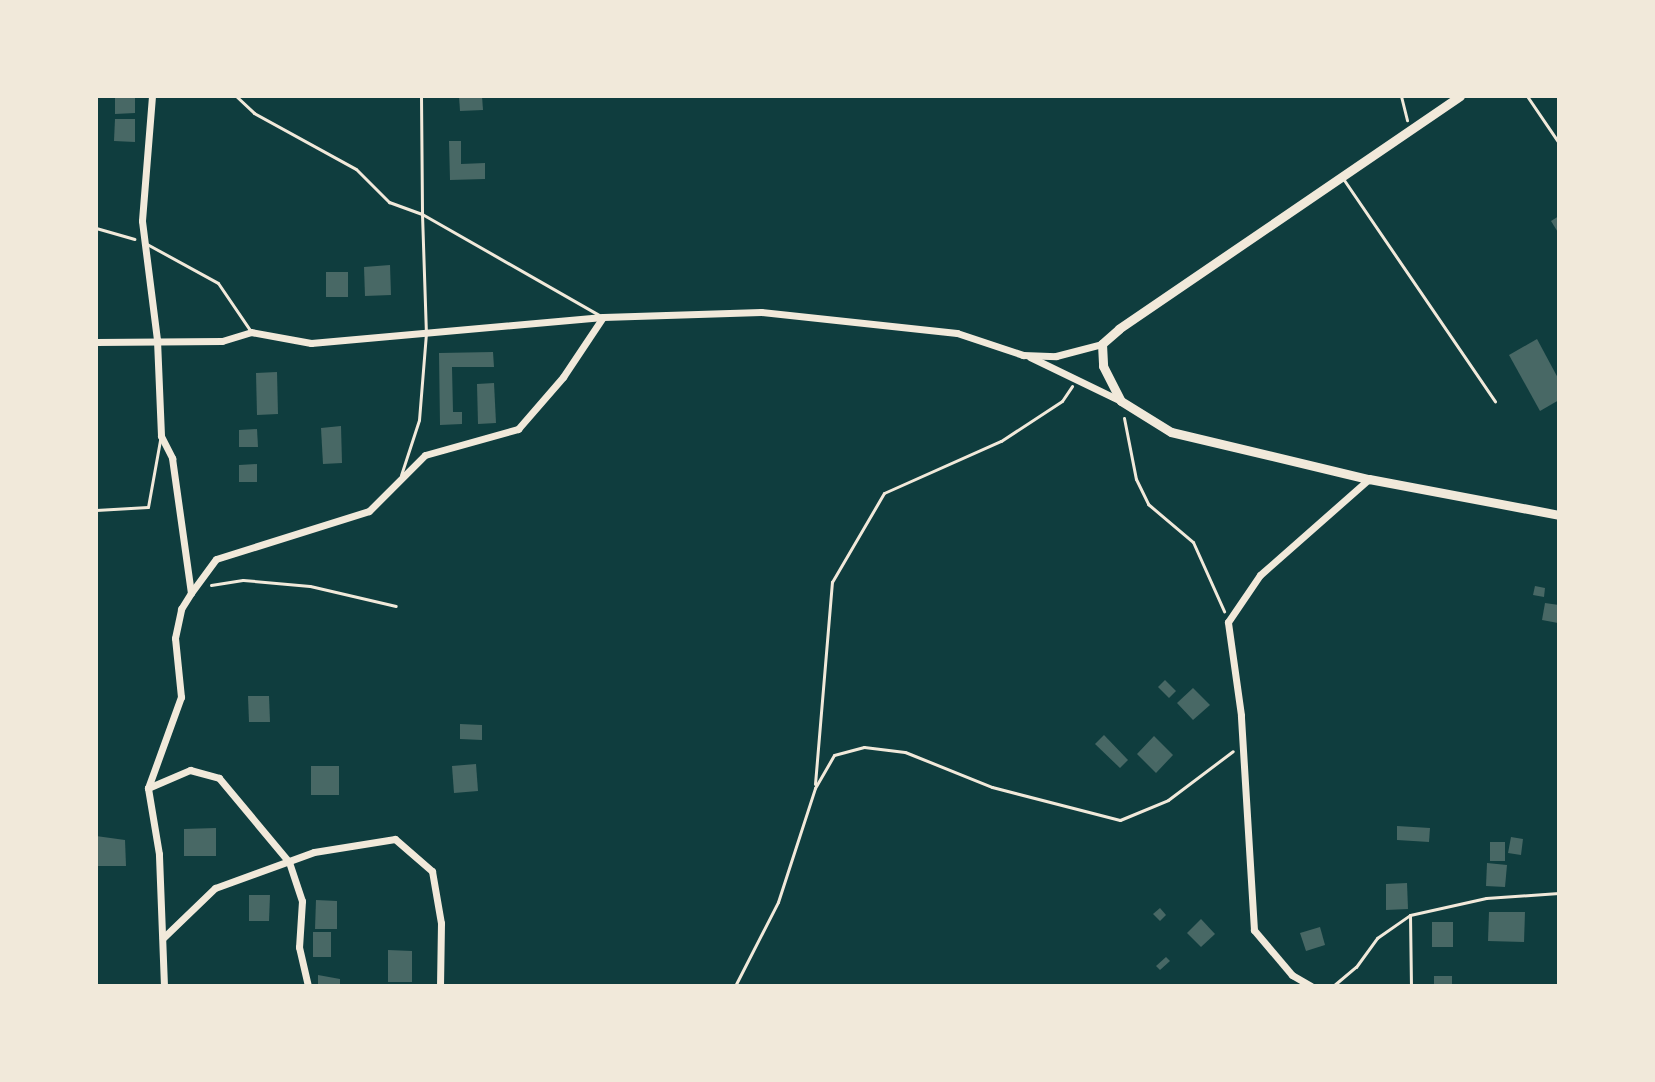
<!DOCTYPE html>
<html>
<head>
<meta charset="utf-8">
<style>
	body { margin:0 }
	#map { position:relative; width:1655px; height:1082px; overflow:hidden; background:#0f3d3e; font-family:Ubuntu,sans-serif }
	div>[style] { position:absolute }
	[style*='--x'] { left:calc(var(--x)*1px); top:calc(var(--y)*1px); width:calc(var(--w)*1px); rotate:calc(var(--a)*1deg) }
	.building>* { inset:0; background:#486865 }
	.path>* { height:3px; margin:-1.5px; padding:0 1.5px; transform-origin:1.5px; border-radius:1.5px; background:#f1e9da }
	.service>* { height:3px; margin:-1.5px; padding:0 1.5px; transform-origin:1.5px; border-radius:1.5px; background:#f1e9da }
	.minor>* { height:7px; margin:-3.5px; padding:0 3.5px; transform-origin:3.5px; border-radius:3.5px; background:#f1e9da }
	.tertiary>* { height:9px; margin:-4.5px; padding:0 4.5px; transform-origin:4.5px; border-radius:4.5px; background:#f1e9da }
	span { translate:-50% -50%; white-space:nowrap; text-align:center; line-height:1.15; -webkit-text-stroke:7px #f1e9da; paint-order:stroke }
	.frame { position:absolute; inset:0; border:98px solid #f1e9da; pointer-events:none }
</style>
</head>
<body>
<div id="map">
	<div class="building">
		<div style="clip-path:polygon(115px 96px,135px 96px,135px 113px,115px 114px)"></div>
		<div style="clip-path:polygon(459px 96px,482px 96px,483px 110px,460px 111px)"></div>
		<div style="clip-path:polygon(115px 119px,135px 119px,135px 142px,114px 141px)"></div>
		<div style="clip-path:polygon(449px 141px,461px 141px,461px 164px,485px 163px,485px 179px,450px 180px)"></div>
		<div style="clip-path:polygon(1559px 216px,1559px 234px,1551px 221px)"></div>
		<div style="clip-path:polygon(390px 265px,391px 295px,365px 296px,364px 267px)"></div>
		<div style="clip-path:polygon(326px 272px,348px 272px,348px 297px,326px 297px)"></div>
		<div style="clip-path:polygon(1537px 339px,1559px 380px,1559px 400px,1540px 411px,1509px 355px)"></div>
		<div style="clip-path:polygon(493px 352px,494px 367px,452px 367px,453px 412px,462px 412px,462px 424px,440px 425px,439px 353px)"></div>
		<div style="clip-path:polygon(277px 372px,278px 414px,257px 415px,256px 373px)"></div>
		<div style="clip-path:polygon(494px 383px,496px 423px,478px 424px,477px 384px)"></div>
		<div style="clip-path:polygon(341px 426px,342px 463px,323px 464px,321px 428px)"></div>
		<div style="clip-path:polygon(257px 429px,258px 447px,239px 447px,239px 430px)"></div>
		<div style="clip-path:polygon(257px 464px,257px 482px,239px 482px,239px 465px)"></div>
		<div style="clip-path:polygon(1535px 586px,1545px 588px,1544px 597px,1533px 595px)"></div>
		<div style="clip-path:polygon(1545px 603px,1559px 605px,1558px 623px,1542px 620px)"></div>
		<div style="clip-path:polygon(1165px 680px,1176px 691px,1169px 698px,1158px 687px)"></div>
		<div style="clip-path:polygon(1193px 688px,1210px 705px,1193px 720px,1177px 703px)"></div>
		<div style="clip-path:polygon(248px 696px,269px 696px,270px 722px,249px 722px)"></div>
		<div style="clip-path:polygon(460px 724px,482px 725px,482px 740px,460px 739px)"></div>
		<div style="clip-path:polygon(1104px 735px,1128px 760px,1120px 768px,1095px 744px)"></div>
		<div style="clip-path:polygon(1154px 736px,1173px 755px,1156px 773px,1137px 754px)"></div>
		<div style="clip-path:polygon(476px 764px,478px 791px,454px 793px,452px 766px)"></div>
		<div style="clip-path:polygon(311px 766px,339px 766px,339px 795px,311px 795px)"></div>
		<div style="clip-path:polygon(1397px 826px,1430px 828px,1429px 842px,1397px 840px)"></div>
		<div style="clip-path:polygon(216px 828px,216px 856px,184px 856px,184px 829px)"></div>
		<div style="clip-path:polygon(96px 836px,125px 840px,126px 866px,96px 866px)"></div>
		<div style="clip-path:polygon(1511px 837px,1523px 839px,1521px 855px,1508px 853px)"></div>
		<div style="clip-path:polygon(1490px 842px,1505px 842px,1505px 861px,1490px 861px)"></div>
		<div style="clip-path:polygon(1487px 863px,1507px 865px,1505px 887px,1486px 886px)"></div>
		<div style="clip-path:polygon(1407px 883px,1408px 909px,1386px 910px,1386px 884px)"></div>
		<div style="clip-path:polygon(249px 895px,270px 895px,269px 921px,249px 921px)"></div>
		<div style="clip-path:polygon(316px 900px,337px 901px,337px 929px,315px 929px)"></div>
		<div style="clip-path:polygon(1160px 908px,1166px 915px,1160px 921px,1153px 914px)"></div>
		<div style="clip-path:polygon(1489px 912px,1525px 912px,1524px 942px,1488px 941px)"></div>
		<div style="clip-path:polygon(1201px 919px,1215px 934px,1201px 947px,1187px 933px)"></div>
		<div style="clip-path:polygon(1432px 922px,1453px 922px,1453px 947px,1432px 947px)"></div>
		<div style="clip-path:polygon(1320px 927px,1325px 945px,1306px 951px,1300px 933px)"></div>
		<div style="clip-path:polygon(313px 932px,331px 932px,331px 957px,313px 957px)"></div>
		<div style="clip-path:polygon(388px 950px,412px 951px,412px 982px,388px 982px)"></div>
		<div style="clip-path:polygon(1166px 957px,1170px 961px,1160px 970px,1156px 966px)"></div>
		<div style="clip-path:polygon(318px 975px,340px 979px,340px 986px,318px 986px)"></div>
		<div style="clip-path:polygon(1434px 976px,1452px 976px,1452px 986px,1434px 986px)"></div>
	</div>
	<div class="path">
		<div style="--x:1401;--y:96;--w:25;--a:76"></div>
		<div style="--x:96;--y:228;--w:40;--a:16"></div>
		<div style="--x:1124;--y:418;--w:62;--a:78.9"></div>
		<div style="--x:1136;--y:479;--w:28;--a:64"></div>
		<div style="--x:1148;--y:504;--w:59;--a:40.2"></div>
		<div style="--x:1193;--y:542;--w:76;--a:65.8"></div>
		<div style="--x:211;--y:585;--w:32;--a:-9"></div>
		<div style="--x:243;--y:580;--w:67;--a:5.1"></div>
		<div style="--x:310;--y:586;--w:88;--a:13.1"></div>
		<div style="--x:815;--y:784;--w:203;--a:-85.2"></div>
		<div style="--x:832;--y:582;--w:103;--a:-59.7"></div>
		<div style="--x:884;--y:493;--w:128;--a:-24"></div>
		<div style="--x:1001;--y:441;--w:73;--a:-33.3"></div>
		<div style="--x:1062;--y:401;--w:18;--a:-56"></div>
		<div style="--x:735;--y:986;--w:94;--a:-62.9"></div>
		<div style="--x:778;--y:902;--w:120;--a:-72"></div>
		<div style="--x:815;--y:788;--w:38;--a:-60"></div>
		<div style="--x:834;--y:755;--w:31;--a:-15"></div>
		<div style="--x:864;--y:747;--w:41;--a:7"></div>
		<div style="--x:905;--y:752;--w:94;--a:21.9"></div>
		<div style="--x:992;--y:787;--w:132;--a:14.5"></div>
		<div style="--x:1120;--y:820;--w:52;--a:-22.6"></div>
		<div style="--x:1168;--y:800;--w:81;--a:-37"></div>
	</div>
	<div class="service">
		<div style="--x:236;--y:96;--w:25;--a:43"></div>
		<div style="--x:254;--y:113;--w:116;--a:28.8"></div>
		<div style="--x:356;--y:169;--w:47;--a:45"></div>
		<div style="--x:389;--y:202;--w:35;--a:20"></div>
		<div style="--x:422;--y:214;--w:119;--a:88.1"></div>
		<div style="--x:426;--y:333;--w:87;--a:94.6"></div>
		<div style="--x:419;--y:420;--w:58;--a:108.1"></div>
		<div style="--x:421;--y:96;--w:118;--a:89.5"></div>
		<div style="--x:422;--y:214;--w:204;--a:29.7"></div>
		<div style="--x:1527;--y:96;--w:57;--a:55.8"></div>
		<div style="--x:1344;--y:180;--w:268;--a:55.7"></div>
		<div style="--x:145;--y:243;--w:83;--a:28.7"></div>
		<div style="--x:218;--y:283;--w:57;--a:55.8"></div>
		<div style="--x:96;--y:510;--w:52;--a:-3.3"></div>
		<div style="--x:148;--y:507;--w:68;--a:-79.8"></div>
		<div style="--x:1410;--y:915;--w:71;--a:89.2"></div>
		<div style="--x:1333;--y:986;--w:30;--a:-40"></div>
		<div style="--x:1356;--y:967;--w:36;--a:-54"></div>
		<div style="--x:1377;--y:938;--w:40;--a:-34.9"></div>
		<div style="--x:1410;--y:915;--w:78;--a:-12.6"></div>
		<div style="--x:1486;--y:898;--w:73;--a:-3.9"></div>
	</div>
	<div class="minor">
		<div style="--x:152;--y:96;--w:125;--a:94.6"></div>
		<div style="--x:142;--y:221;--w:120;--a:82.8"></div>
		<div style="--x:157;--y:340;--w:96;--a:87.6"></div>
		<div style="--x:161;--y:436;--w:25;--a:63"></div>
		<div style="--x:172;--y:458;--w:136;--a:82"></div>
		<div style="--x:96;--y:342;--w:126;--a:-0.5"></div>
		<div style="--x:222;--y:341;--w:30;--a:-17"></div>
		<div style="--x:251;--y:332;--w:61;--a:10.4"></div>
		<div style="--x:311;--y:343;--w:293;--a:-5.1"></div>
		<div style="--x:603;--y:317;--w:158;--a:-1.8"></div>
		<div style="--x:761;--y:312;--w:197;--a:6.1"></div>
		<div style="--x:957;--y:333;--w:70;--a:18.4"></div>
		<div style="--x:1023;--y:355;--w:33;--a:2"></div>
		<div style="--x:1056;--y:356;--w:48;--a:-14.6"></div>
		<div style="--x:1030;--y:357;--w:99;--a:25.8"></div>
		<div style="--x:148;--y:788;--w:46;--a:-23.2"></div>
		<div style="--x:190;--y:770;--w:30;--a:15"></div>
		<div style="--x:219;--y:778;--w:109;--a:50.2"></div>
		<div style="--x:289;--y:862;--w:41;--a:71.6"></div>
		<div style="--x:302;--y:901;--w:46;--a:93.7"></div>
		<div style="--x:299;--y:947;--w:40;--a:77"></div>
		<div style="--x:163;--y:938;--w:72;--a:-43.9"></div>
		<div style="--x:215;--y:888;--w:105;--a:-20"></div>
		<div style="--x:314;--y:852;--w:82;--a:-9.1"></div>
		<div style="--x:395;--y:839;--w:49;--a:40.9"></div>
		<div style="--x:432;--y:871;--w:53;--a:80.2"></div>
		<div style="--x:441;--y:923;--w:63;--a:90.9"></div>
		<div style="--x:164;--y:986;--w:132;--a:-92.2"></div>
		<div style="--x:159;--y:854;--w:67;--a:-99.5"></div>
		<div style="--x:148;--y:788;--w:97;--a:-70.1"></div>
		<div style="--x:181;--y:697;--w:59;--a:-95.8"></div>
		<div style="--x:175;--y:638;--w:30;--a:-78"></div>
		<div style="--x:181;--y:609;--w:19;--a:-58"></div>
		<div style="--x:191;--y:593;--w:42;--a:-53.7"></div>
		<div style="--x:216;--y:559;--w:160;--a:-17.4"></div>
		<div style="--x:369;--y:511;--w:79;--a:-45"></div>
		<div style="--x:425;--y:455;--w:97;--a:-15.6"></div>
		<div style="--x:518;--y:429;--w:69;--a:-49.1"></div>
		<div style="--x:563;--y:377;--w:72;--a:-56.3"></div>
		<div style="--x:1311;--y:986;--w:22;--a:-150"></div>
		<div style="--x:1292;--y:975;--w:59;--a:-130.2"></div>
		<div style="--x:1254;--y:930;--w:215;--a:-93.5"></div>
		<div style="--x:1241;--y:715;--w:94;--a:-98"></div>
		<div style="--x:1228;--y:622;--w:57;--a:-55.8"></div>
		<div style="--x:1260;--y:575;--w:145;--a:-41.4"></div>
	</div>
	<div class="tertiary">
		<div style="--x:1460;--y:96;--w:413;--a:145.7"></div>
		<div style="--x:1119;--y:329;--w:23;--a:139"></div>
		<div style="--x:1102;--y:344;--w:22;--a:87"></div>
		<div style="--x:1103;--y:366;--w:39;--a:63"></div>
		<div style="--x:1121;--y:401;--w:59;--a:31.8"></div>
		<div style="--x:1171;--y:432;--w:204;--a:13.4"></div>
		<div style="--x:1369;--y:479;--w:193;--a:10.7"></div>
	</div>
	<div class="frame"></div>
</div>
</body>
</html>
